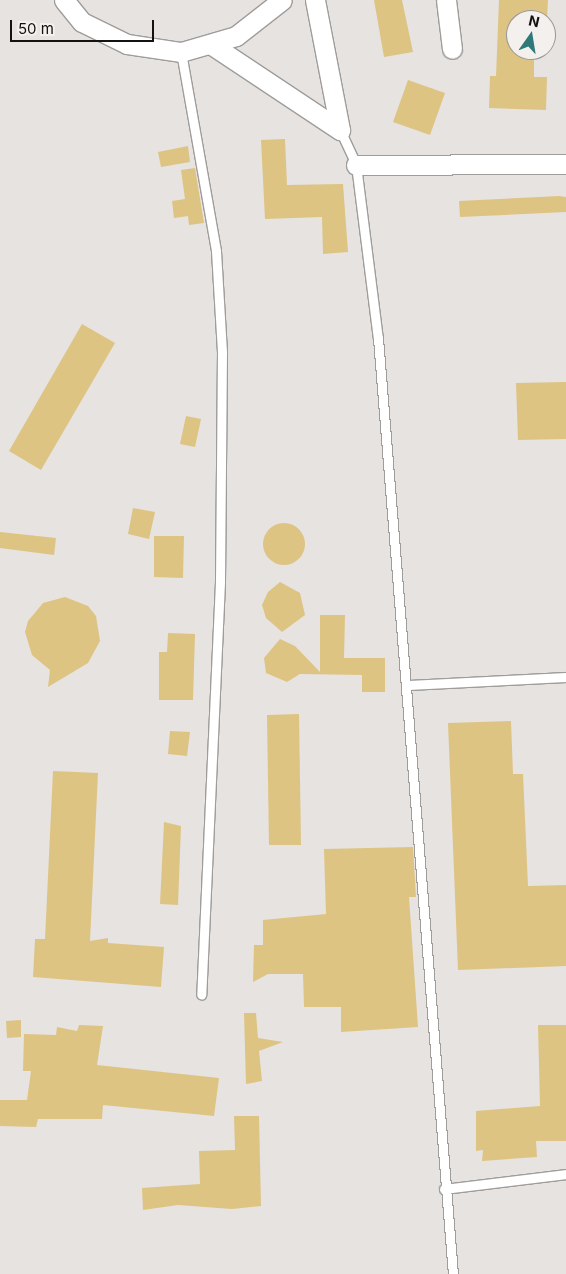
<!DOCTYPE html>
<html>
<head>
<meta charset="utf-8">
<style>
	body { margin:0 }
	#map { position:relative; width:566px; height:1274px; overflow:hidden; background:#e6e3e1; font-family:Inter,sans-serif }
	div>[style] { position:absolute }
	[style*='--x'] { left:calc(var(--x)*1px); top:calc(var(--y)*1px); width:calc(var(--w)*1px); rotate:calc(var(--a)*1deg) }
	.building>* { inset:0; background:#dec482 }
	.round { border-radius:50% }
	.roads { filter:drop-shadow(1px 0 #9f9c9a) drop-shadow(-1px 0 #9f9c9a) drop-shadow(0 1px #9f9c9a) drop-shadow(0 -1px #9f9c9a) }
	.lane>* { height:9px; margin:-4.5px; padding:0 4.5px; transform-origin:4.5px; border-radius:4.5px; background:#fff }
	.street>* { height:19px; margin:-9.5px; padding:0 9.5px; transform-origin:9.5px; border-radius:9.5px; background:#fff }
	span { translate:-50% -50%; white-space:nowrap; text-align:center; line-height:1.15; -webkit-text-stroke:5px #f3f0ee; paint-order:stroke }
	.north { position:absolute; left:506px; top:10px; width:50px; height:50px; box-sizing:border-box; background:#f3f0ee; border:1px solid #999796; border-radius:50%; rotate:13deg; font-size:14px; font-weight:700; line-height:20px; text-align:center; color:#131211 }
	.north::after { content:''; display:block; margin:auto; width:18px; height:22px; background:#2f797b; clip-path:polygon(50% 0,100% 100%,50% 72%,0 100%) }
	.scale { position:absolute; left:10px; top:20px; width:144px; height:22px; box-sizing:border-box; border:2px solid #131211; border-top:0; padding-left:6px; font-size:15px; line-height:18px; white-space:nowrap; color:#131211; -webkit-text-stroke:4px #f3f0ee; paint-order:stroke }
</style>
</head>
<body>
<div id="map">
	<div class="building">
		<div style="clip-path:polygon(374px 0,402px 0,413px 52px,384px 57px)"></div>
		<div style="clip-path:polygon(499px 0,548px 0,547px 20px,516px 20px,516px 52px,534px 52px,534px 77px,547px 77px,546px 110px,489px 108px,490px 76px,496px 76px)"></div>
		<div style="clip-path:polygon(408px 80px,445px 93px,430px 135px,393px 122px)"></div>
		<div style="clip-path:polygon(285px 139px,287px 185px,343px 184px,348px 252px,323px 254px,322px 217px,265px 219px,261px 140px)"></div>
		<div style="clip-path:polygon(188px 146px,190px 162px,161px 167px,158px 152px)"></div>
		<div style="clip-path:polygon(195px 168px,204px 223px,189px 225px,188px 216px,174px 218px,172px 201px,185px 199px,181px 170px)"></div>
		<div style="clip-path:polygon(559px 196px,566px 197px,566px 212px,460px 217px,459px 201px)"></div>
		<div style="clip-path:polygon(82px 324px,115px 343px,41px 470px,9px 451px)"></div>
		<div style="clip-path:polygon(566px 382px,566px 439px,518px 440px,516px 383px)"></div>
		<div style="clip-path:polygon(186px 416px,201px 419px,195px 447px,180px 444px)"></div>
		<div style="clip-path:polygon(133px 508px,155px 512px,149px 539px,128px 534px)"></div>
		<div class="round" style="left:263px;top:523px;width:42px;height:42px"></div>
		<div style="clip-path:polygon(0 532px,56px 538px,54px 555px,0 548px)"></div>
		<div style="clip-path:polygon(154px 536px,184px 536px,183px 578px,154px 577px)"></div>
		<div style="clip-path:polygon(280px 582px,300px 593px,305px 615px,282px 632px,266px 618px,262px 605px,268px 592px)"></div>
		<div style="clip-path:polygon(65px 597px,88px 606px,96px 616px,100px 641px,88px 663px,48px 687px,50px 670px,32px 655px,25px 632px,28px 621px,43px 603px)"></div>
		<div style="clip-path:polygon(320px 615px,345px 615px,344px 658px,385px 658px,385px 692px,362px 692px,362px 675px,300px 674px,287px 682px,266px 673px,264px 658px,280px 639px,295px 646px,320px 672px)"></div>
		<div style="clip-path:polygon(168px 633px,195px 634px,193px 700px,159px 700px,159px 652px,167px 652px)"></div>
		<div style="clip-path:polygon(299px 714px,301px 845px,269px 845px,267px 715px)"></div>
		<div style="clip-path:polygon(511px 721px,513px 774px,523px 774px,528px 886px,566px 885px,566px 966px,458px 970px,448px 723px)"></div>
		<div style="clip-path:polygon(170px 731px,190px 732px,187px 756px,168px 754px)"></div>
		<div style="clip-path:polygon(53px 771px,98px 773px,90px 941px,108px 938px,108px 943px,164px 947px,161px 987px,33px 977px,35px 939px,45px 939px)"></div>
		<div style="clip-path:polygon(164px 822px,181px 826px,178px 905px,160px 904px)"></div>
		<div style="clip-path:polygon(413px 847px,416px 897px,409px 897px,418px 1027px,341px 1032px,341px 1007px,304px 1007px,303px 974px,268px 974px,253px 982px,254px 945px,263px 945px,263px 920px,326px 914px,324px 849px)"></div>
		<div style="clip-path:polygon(244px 1013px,256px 1013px,258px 1038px,283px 1042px,259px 1051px,262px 1081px,246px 1084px)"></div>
		<div style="clip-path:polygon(21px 1020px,21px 1037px,7px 1038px,6px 1021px)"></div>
		<div style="clip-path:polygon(79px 1025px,103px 1026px,97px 1065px,219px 1078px,214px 1116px,103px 1105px,102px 1119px,38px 1119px,36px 1127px,0 1126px,0 1100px,27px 1100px,31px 1071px,23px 1071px,24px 1034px,56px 1035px,57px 1027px,77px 1031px)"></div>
		<div style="clip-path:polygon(538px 1025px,566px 1025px,566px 1141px,536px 1141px,537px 1157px,482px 1161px,483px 1150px,476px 1151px,476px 1111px,540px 1106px)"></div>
		<div style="clip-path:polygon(234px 1116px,259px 1116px,261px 1206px,232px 1209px,178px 1205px,143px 1210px,142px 1188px,200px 1184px,199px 1151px,235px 1150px)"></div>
	</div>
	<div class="roads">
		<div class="lane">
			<div style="--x:181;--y:52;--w:202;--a:80"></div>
			<div style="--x:216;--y:251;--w:101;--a:86.6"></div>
			<div style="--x:222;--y:352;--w:230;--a:90.5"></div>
			<div style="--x:220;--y:582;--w:413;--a:92.6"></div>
			<div style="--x:340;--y:130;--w:38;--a:65"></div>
			<div style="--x:356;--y:165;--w:174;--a:82.8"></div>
			<div style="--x:378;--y:338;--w:939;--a:85.42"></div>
			<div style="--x:408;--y:685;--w:158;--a:-2.9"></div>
			<div style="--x:444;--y:1189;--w:123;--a:-7"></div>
		</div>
		<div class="street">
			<div style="--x:64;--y:0;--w:28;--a:51"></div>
			<div style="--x:82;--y:22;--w:50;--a:26.1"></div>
			<div style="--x:127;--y:44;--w:55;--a:8.4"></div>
			<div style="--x:181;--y:52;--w:57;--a:-16.2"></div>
			<div style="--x:236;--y:36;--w:58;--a:-38"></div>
			<div style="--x:315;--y:0;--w:132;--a:79.1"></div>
			<div style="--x:446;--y:0;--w:49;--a:83"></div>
			<div style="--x:212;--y:45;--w:154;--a:33.6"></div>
			<div style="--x:356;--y:165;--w:210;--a:-0.3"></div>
		</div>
	</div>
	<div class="north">N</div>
	<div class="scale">50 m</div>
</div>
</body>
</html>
